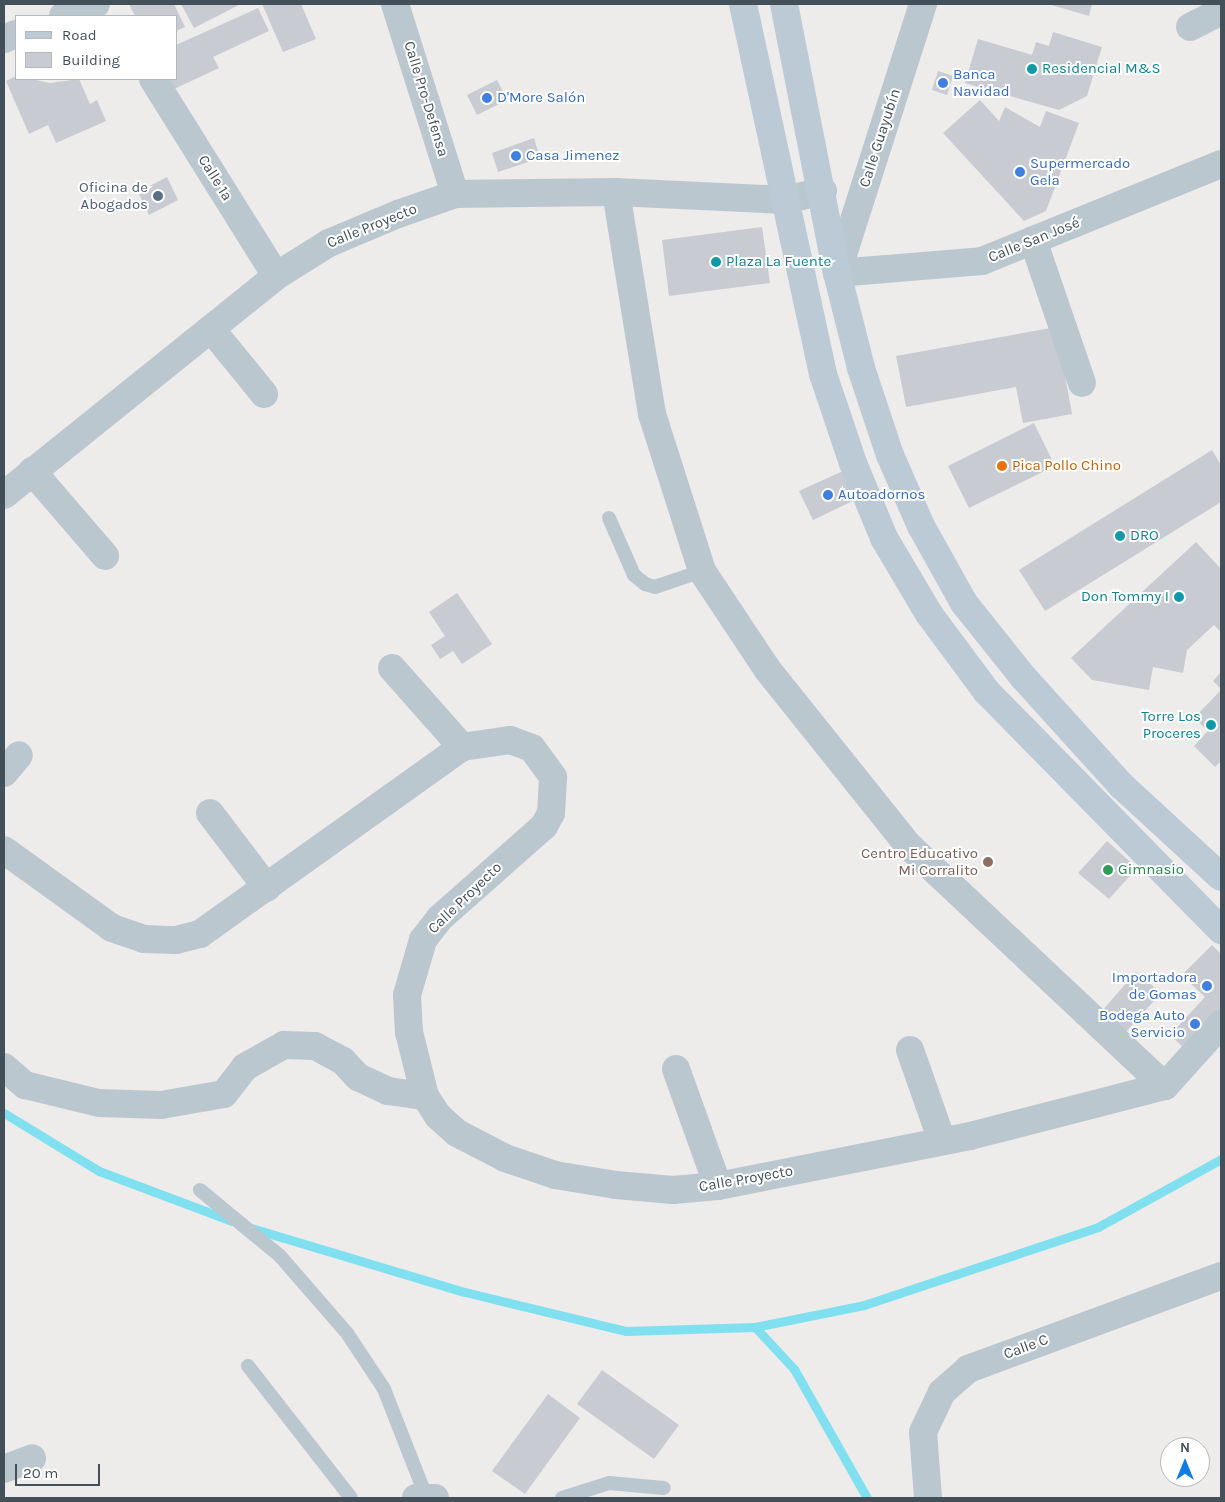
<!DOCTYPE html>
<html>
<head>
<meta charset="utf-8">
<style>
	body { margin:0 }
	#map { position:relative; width:1225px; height:1502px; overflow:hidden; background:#eeebeb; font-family:Karla,sans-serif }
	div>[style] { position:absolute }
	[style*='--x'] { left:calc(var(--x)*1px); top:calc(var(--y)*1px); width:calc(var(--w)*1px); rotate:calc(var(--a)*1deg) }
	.stream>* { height:9px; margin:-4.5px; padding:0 4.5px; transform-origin:4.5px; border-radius:4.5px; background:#80e0f0 }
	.building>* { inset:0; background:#c8cbd1 }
	.service>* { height:14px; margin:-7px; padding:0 7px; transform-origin:7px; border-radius:7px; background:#bbc7cf }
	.minor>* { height:28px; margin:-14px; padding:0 14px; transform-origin:14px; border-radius:14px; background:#bbc7cf }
	.secondary>* { height:28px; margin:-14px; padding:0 14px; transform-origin:14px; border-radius:14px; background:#bccad6 }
	.dots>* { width:14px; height:14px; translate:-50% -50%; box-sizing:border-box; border:2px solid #fff; border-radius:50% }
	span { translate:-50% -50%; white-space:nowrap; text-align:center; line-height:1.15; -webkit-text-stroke:4px #fff; paint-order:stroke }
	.culture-label { font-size:15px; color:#0d838f }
	.left { translate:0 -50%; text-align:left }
	.right { translate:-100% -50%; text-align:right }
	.shop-label { font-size:15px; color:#366cbe }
	.street-label { font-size:15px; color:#435059 }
	.service-label { font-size:15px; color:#4e5e75 }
	.food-label { font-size:15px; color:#c56008 }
	.education-label { font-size:15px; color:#785e54 }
	.leisure-label { font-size:15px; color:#27864d }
	.frame { position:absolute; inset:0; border:5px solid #435059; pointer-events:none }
	.legend { position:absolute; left:15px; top:15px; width:162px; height:65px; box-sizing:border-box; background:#fff; border:1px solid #b4b9bd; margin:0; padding:6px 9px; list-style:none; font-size:15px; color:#435059 }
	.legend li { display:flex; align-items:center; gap:10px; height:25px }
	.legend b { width:25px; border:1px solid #b4b9bd }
	.north { position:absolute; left:1160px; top:1437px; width:50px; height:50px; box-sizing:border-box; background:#fff; border:1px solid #b4b9bd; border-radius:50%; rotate:0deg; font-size:14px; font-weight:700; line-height:20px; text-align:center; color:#435059 }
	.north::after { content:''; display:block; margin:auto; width:18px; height:22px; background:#0f7be4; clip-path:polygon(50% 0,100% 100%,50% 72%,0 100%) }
	.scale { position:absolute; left:15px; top:1464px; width:85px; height:22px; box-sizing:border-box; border:2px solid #435059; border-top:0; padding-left:6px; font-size:15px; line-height:18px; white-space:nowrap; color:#435059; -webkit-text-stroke:4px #fff; paint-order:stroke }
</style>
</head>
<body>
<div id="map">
	<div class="stream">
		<div style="--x:4;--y:1113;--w:111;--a:31.4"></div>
		<div style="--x:99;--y:1171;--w:142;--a:20.6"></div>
		<div style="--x:251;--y:1228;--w:223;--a:16.7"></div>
		<div style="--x:465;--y:1292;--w:166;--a:13.6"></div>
		<div style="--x:626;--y:1331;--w:129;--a:-1.8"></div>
		<div style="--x:755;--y:1327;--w:111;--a:-11.4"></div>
		<div style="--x:864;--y:1305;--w:247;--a:-18.4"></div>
		<div style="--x:1098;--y:1227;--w:141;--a:-28.9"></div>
		<div style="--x:755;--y:1327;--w:57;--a:47.1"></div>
		<div style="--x:794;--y:1369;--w:148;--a:60.5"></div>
	</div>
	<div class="building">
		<div style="clip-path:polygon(129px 4px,174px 4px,185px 27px,176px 31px,176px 16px,135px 16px)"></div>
		<div style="clip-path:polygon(181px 4px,241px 4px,194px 28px)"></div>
		<div style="clip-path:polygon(262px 4px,301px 4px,316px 39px,283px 52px)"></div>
		<div style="clip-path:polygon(1048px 4px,1092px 4px,1089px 16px)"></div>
		<div style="clip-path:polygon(258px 8px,269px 31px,213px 57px,219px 68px,172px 90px,167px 79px,176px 79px,176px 45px)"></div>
		<div style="clip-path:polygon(1053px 32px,1102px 47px,1087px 96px,1059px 110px,965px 83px,978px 39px,1032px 55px,1036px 42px,1049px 46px)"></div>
		<div style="clip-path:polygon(938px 71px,953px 76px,947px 95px,932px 90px)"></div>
		<div style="clip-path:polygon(16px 76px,50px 83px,79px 79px,90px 104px,97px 100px,106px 121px,56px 143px,48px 125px,29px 134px,6px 81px)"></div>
		<div style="clip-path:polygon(497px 80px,507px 100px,477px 115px,467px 95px)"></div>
		<div style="clip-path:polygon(980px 100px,999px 121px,1005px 107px,1040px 127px,1046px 111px,1079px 123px,1046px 211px,1024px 221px,943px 133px)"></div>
		<div style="clip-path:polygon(534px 138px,540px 158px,498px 172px,492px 153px)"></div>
		<div style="clip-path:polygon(167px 177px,178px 200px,149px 215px,138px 192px)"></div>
		<div style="clip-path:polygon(762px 227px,770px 283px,669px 296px,662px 240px)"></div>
		<div style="clip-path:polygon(1056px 327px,1072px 414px,1023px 423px,1016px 387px,906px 407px,896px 356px)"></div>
		<div style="clip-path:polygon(1034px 423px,1055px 466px,969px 508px,948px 466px)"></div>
		<div style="clip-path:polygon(1212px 450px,1221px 465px,1221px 502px,1045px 611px,1019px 570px)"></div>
		<div style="clip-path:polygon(843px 471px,857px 499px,813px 520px,799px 491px)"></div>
		<div style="clip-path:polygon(1196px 542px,1221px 569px,1221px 632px,1214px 625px,1187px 650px,1183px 673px,1153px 667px,1149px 690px,1092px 680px,1071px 658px)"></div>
		<div style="clip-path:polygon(457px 593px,492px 644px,462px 664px,453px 651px,440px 659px,431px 645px,445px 636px,429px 612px)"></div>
		<div style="clip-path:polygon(1221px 672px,1221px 689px,1213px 681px)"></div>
		<div style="clip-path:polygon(1221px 690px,1221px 761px,1215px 767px,1194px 746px,1208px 731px,1194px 718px)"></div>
		<div style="clip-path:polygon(1107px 841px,1137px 868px,1109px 899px,1078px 873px)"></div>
		<div style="clip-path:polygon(1212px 945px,1221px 954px,1221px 1011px,1186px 1050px,1170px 1035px,1205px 997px,1182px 975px)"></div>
		<div style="clip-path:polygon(1136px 972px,1161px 993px,1125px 1033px,1101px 1012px)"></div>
		<div style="clip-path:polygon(602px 1370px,679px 1425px,654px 1459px,577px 1404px)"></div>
		<div style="clip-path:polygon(548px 1394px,580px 1418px,525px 1494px,492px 1471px)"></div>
	</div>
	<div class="service">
		<div style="--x:609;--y:518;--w:62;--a:66.3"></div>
		<div style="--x:634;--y:575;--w:14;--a:39"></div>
		<div style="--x:645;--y:584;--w:10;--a:17"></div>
		<div style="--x:655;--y:587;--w:50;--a:-18.8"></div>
		<div style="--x:200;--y:1190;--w:104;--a:39.5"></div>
		<div style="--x:280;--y:1256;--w:102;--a:49"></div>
		<div style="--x:347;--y:1333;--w:67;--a:56.5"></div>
		<div style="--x:384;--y:1389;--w:115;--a:68.6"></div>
		<div style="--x:248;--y:1366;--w:167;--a:52"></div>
		<div style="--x:562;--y:1498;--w:49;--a:-17.7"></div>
		<div style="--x:609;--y:1483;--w:55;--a:5.2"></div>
	</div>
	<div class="minor">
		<div style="--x:395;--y:4;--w:199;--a:72.5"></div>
		<div style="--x:923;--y:4;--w:282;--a:107.7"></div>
		<div style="--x:837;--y:273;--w:145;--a:-4.7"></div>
		<div style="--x:982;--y:261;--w:258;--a:-22.1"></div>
		<div style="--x:63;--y:16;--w:35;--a:-20"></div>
		<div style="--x:1190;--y:27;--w:35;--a:-27"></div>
		<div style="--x:4;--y:39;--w:13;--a:-23"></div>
		<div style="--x:153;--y:79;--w:232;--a:58"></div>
		<div style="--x:616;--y:192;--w:225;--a:80.8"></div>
		<div style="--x:652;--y:414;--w:165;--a:72.3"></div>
		<div style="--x:702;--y:571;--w:118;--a:56.4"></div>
		<div style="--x:767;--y:669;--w:227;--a:51.3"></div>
		<div style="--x:909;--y:846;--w:351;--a:43.2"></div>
		<div style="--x:1033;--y:240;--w:151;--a:71.1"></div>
		<div style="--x:211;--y:329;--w:84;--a:50.8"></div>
		<div style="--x:32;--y:471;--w:112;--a:49.3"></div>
		<div style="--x:4;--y:495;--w:349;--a:-38.8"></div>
		<div style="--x:276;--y:276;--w:62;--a:-31.9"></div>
		<div style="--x:329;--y:243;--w:75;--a:-22.8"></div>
		<div style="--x:398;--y:214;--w:60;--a:-19.3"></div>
		<div style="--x:455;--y:194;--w:161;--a:-0.7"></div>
		<div style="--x:616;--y:192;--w:169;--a:2.7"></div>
		<div style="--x:785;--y:200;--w:39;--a:-13"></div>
		<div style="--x:392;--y:668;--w:106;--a:48.5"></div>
		<div style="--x:4;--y:773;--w:23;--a:-50"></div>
		<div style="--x:210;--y:813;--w:94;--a:52.8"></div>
		<div style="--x:4;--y:850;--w:133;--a:35.8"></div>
		<div style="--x:112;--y:928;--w:34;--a:19"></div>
		<div style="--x:144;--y:939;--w:32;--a:2"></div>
		<div style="--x:176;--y:940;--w:25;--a:-14"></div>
		<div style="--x:200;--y:934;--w:322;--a:-35.5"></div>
		<div style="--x:462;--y:747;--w:49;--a:-8.3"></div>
		<div style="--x:510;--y:740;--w:23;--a:20"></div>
		<div style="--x:532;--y:748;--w:36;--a:54"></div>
		<div style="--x:553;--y:777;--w:36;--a:93"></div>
		<div style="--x:551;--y:813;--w:15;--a:118"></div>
		<div style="--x:544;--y:826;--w:139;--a:138.5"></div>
		<div style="--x:440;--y:918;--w:28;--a:128"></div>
		<div style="--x:423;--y:940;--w:57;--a:106.2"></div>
		<div style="--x:407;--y:995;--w:37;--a:87"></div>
		<div style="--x:409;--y:1032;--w:66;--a:76"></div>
		<div style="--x:425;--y:1096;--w:24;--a:57"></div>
		<div style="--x:438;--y:1116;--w:25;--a:42"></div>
		<div style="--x:457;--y:1133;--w:54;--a:27.5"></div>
		<div style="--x:505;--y:1158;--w:53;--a:18.8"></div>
		<div style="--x:555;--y:1175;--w:62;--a:9.3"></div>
		<div style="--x:616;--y:1185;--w:57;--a:5"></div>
		<div style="--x:673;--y:1190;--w:45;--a:-5.1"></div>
		<div style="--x:718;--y:1186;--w:257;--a:-11.2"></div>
		<div style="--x:970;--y:1136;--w:201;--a:-14.4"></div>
		<div style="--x:1165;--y:1086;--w:84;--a:-47.9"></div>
		<div style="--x:910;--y:1050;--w:96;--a:70.6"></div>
		<div style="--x:4;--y:1067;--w:28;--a:41"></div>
		<div style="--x:25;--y:1085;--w:76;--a:13.7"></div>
		<div style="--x:99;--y:1103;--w:62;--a:1.8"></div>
		<div style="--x:161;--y:1105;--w:64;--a:-9.9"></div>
		<div style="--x:224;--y:1094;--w:34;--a:-52"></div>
		<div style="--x:245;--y:1067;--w:45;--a:-29.4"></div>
		<div style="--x:284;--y:1045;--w:31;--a:2"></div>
		<div style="--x:315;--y:1046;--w:32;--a:28"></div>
		<div style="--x:343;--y:1061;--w:22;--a:47"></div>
		<div style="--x:358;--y:1077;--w:33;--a:25"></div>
		<div style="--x:388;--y:1091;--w:37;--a:8"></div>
		<div style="--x:676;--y:1069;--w:124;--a:70.3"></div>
		<div style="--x:4;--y:1469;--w:30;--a:-21"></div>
		<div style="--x:416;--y:1498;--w:19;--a:0"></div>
		<div style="--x:928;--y:1498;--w:66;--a:-94.3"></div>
		<div style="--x:923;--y:1432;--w:44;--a:-64.6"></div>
		<div style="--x:942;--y:1392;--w:35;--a:-41"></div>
		<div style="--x:968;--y:1369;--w:270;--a:-20.2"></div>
	</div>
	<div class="secondary">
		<div style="--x:743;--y:4;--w:379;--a:77.8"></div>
		<div style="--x:823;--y:374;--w:94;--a:71.4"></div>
		<div style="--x:853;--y:463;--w:81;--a:67.5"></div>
		<div style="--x:884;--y:538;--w:88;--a:59.4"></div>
		<div style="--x:929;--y:614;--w:97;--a:53.4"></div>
		<div style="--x:987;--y:692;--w:334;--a:45.5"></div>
		<div style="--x:784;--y:4;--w:274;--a:78.9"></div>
		<div style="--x:837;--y:273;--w:98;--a:75.8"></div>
		<div style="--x:861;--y:368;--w:92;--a:71.6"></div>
		<div style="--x:890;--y:455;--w:77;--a:66.4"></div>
		<div style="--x:921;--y:526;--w:88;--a:60.8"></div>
		<div style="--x:964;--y:603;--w:95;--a:51.4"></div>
		<div style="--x:1023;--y:677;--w:147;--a:47.8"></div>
		<div style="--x:1122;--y:786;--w:134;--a:42.6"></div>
	</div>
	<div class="dots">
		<div style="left:1032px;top:69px;background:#0f9aa8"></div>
		<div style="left:943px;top:83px;background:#3f7fe0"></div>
		<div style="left:487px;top:98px;background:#3f7fe0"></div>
		<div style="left:516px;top:156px;background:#3f7fe0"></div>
		<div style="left:1020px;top:172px;background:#3f7fe0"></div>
		<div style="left:158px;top:196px;background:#5c6f8a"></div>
		<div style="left:716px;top:262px;background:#0f9aa8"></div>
		<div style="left:1002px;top:466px;background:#e8710a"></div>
		<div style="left:828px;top:495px;background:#3f7fe0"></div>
		<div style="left:1120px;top:536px;background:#0f9aa8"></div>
		<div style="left:1179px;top:597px;background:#0f9aa8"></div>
		<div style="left:1211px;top:725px;background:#0f9aa8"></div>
		<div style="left:988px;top:862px;background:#8d6e63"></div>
		<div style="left:1108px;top:870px;background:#2e9e5b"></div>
		<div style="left:1207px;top:986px;background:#3f7fe0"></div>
		<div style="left:1195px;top:1024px;background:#3f7fe0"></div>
	</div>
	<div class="culture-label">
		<span class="left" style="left:1042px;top:69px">Residencial M&amp;S</span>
		<span class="left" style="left:726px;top:262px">Plaza La Fuente</span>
		<span class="left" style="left:1130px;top:536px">DRO</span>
		<span class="right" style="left:1169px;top:597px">Don Tommy I</span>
		<span class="right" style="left:1201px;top:725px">Torre Los<br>Proceres</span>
	</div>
	<div class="shop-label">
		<span class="left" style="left:953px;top:83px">Banca<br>Navidad</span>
		<span class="left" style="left:497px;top:98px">D'More Salón</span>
		<span class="left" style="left:526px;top:156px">Casa Jimenez</span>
		<span class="left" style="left:1030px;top:172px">Supermercado<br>Gela</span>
		<span class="left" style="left:838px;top:495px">Autoadornos</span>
		<span class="right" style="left:1197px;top:986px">Importadora<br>de Gomas</span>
		<span class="right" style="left:1185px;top:1024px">Bodega Auto<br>Servicio</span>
	</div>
	<div class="street-label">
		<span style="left:426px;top:99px;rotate:73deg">Calle Pro-Defensa</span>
		<span style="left:880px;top:138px;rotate:-72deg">Calle Guayubín</span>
		<span style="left:215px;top:178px;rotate:58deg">Calle 1a</span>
		<span style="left:372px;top:226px;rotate:-22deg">Calle Proyecto</span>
		<span style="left:1034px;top:240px;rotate:-22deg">Calle San José</span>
		<span style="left:465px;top:898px;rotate:-44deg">Calle Proyecto</span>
		<span style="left:746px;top:1179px;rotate:-10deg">Calle Proyecto</span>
		<span style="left:1026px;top:1347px;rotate:-20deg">Calle C</span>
	</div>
	<div class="service-label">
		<span class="right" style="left:148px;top:196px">Oficina de<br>Abogados</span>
	</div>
	<div class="food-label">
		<span class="left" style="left:1012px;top:466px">Pica Pollo Chino</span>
	</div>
	<div class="education-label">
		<span class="right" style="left:978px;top:862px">Centro Educativo<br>Mi Corralito</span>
	</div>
	<div class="leisure-label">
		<span class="left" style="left:1118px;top:870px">Gimnasio</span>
	</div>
	<div class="frame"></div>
	<ul class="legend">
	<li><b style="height:6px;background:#bccad6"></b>Road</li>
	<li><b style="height:14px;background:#c8cbd1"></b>Building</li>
	</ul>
	<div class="north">N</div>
	<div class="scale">20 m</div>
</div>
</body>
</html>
